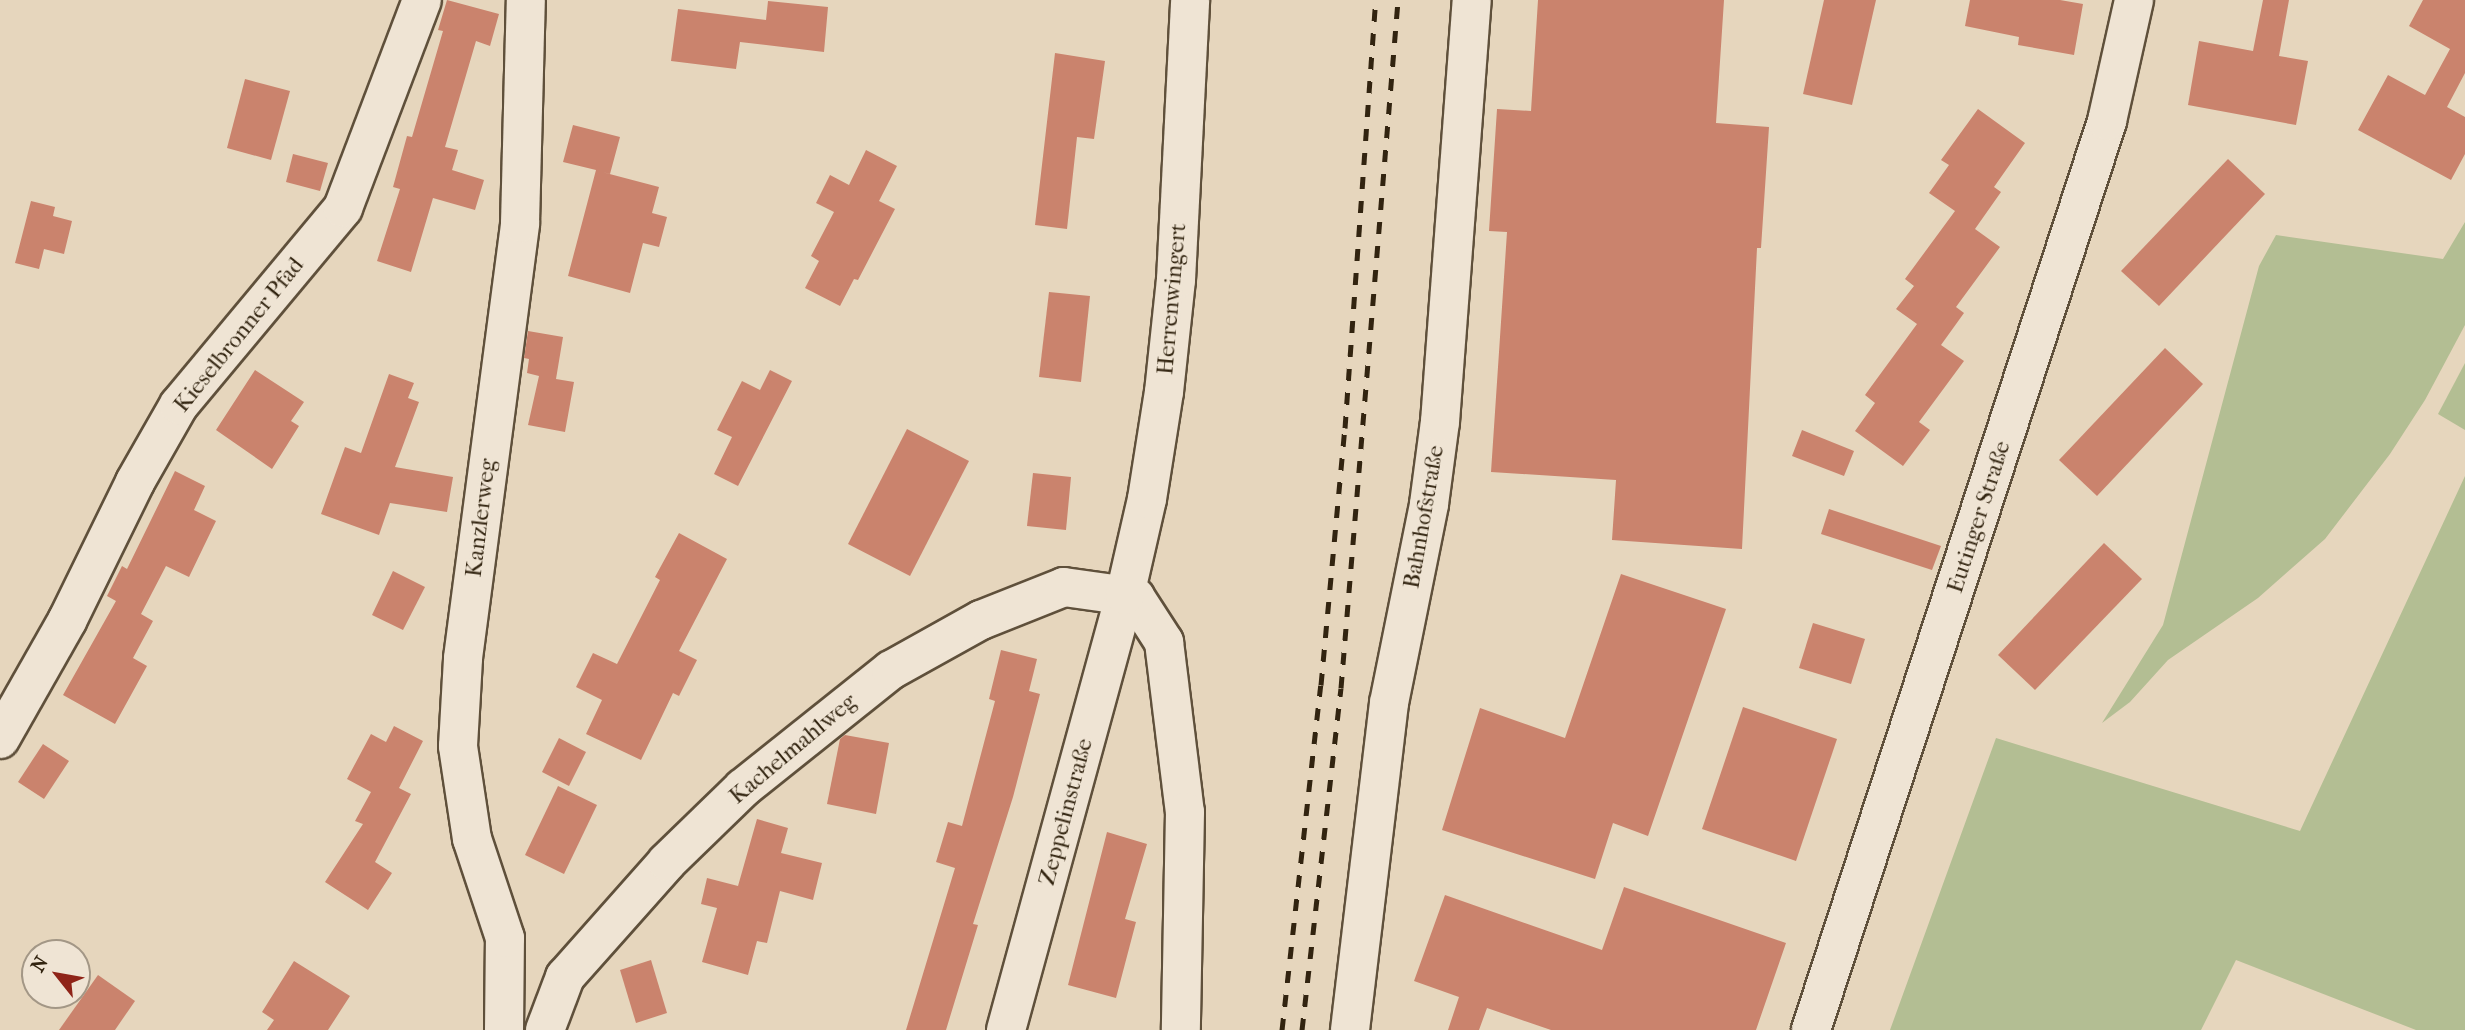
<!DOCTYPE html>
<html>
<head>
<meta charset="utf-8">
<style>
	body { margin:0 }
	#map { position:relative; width:2465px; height:1030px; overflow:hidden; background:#e6d6bd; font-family:"IM FELL French Canon",serif }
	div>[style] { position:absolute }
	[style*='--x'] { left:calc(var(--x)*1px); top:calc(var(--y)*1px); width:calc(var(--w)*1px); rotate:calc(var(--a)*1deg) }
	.green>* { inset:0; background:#b3be93 }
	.building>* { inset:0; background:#ca836d }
	.roads { filter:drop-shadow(2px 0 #5f503b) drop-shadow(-2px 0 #5f503b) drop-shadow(0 2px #5f503b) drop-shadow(0 -2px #5f503b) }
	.minor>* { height:38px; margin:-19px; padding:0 19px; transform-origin:19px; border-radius:19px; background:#efe4d4 }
	.rail>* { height:5px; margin-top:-2.5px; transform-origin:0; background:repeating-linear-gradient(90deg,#322410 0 12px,transparent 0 24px) }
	span { translate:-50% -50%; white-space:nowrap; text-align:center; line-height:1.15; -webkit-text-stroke:5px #efe4d4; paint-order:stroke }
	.street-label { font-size:23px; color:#322410 }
	.north { position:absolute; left:21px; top:939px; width:70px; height:70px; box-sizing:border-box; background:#efe4d4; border:2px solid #a39786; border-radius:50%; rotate:301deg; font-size:19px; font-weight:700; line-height:28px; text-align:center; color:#322410 }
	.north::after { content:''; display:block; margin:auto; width:24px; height:32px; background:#8f2418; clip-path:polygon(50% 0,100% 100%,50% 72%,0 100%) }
</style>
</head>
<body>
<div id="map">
	<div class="green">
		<div style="clip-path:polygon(2465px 222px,2465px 325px,2425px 400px,2390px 454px,2325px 539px,2258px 598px,2168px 660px,2130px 702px,2102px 723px,2163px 625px,2259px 266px,2276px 235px,2443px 259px)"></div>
		<div style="clip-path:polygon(2465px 363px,2465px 430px,2438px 414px)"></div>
		<div style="clip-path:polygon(2465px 476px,2465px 1030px,2416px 1030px,2236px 960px,2201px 1030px,1890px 1030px,1996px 738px,2300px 831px)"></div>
	</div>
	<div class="building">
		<div style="clip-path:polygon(447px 0,499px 14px,490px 46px,476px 41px,445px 147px,458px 150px,452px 170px,484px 180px,475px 210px,433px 198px,411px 272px,377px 261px,400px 189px,393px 187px,407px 136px,412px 137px,443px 31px,438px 30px)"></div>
		<div style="clip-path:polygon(1538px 0,1724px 0,1716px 123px,1769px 127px,1761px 248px,1757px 248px,1742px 549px,1612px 540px,1616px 480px,1491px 472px,1507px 232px,1489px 231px,1497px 109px,1531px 111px)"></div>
		<div style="clip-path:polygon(1824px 0,1876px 0,1852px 105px,1803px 94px)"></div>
		<div style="clip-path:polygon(1970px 0,2060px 0,2083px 4px,2074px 55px,2018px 45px,2019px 37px,1965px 26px)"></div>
		<div style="clip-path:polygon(2263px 0,2289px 0,2279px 56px,2308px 61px,2296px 125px,2188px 105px,2199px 41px,2253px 51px)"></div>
		<div style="clip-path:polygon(2423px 0,2465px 0,2465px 73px,2447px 107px,2465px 117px,2465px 154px,2451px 180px,2358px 130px,2388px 75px,2425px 95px,2450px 49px,2409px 26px)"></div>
		<div style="clip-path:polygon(768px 1px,828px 7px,824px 52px,740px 42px,736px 69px,671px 61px,678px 9px,766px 20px)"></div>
		<div style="clip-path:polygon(1055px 53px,1105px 61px,1094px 139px,1077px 137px,1067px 229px,1035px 225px)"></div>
		<div style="clip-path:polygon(245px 79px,290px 91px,271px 160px,227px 148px)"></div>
		<div style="clip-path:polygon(1978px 109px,2025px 143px,1994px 187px,2001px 192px,1975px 229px,2000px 247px,1956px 307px,1964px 313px,1941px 345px,1964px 361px,1919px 422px,1930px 430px,1903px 466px,1855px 431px,1875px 403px,1865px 395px,1917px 324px,1896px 309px,1914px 286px,1905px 279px,1955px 211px,1929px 193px,1949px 165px,1941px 160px)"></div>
		<div style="clip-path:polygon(573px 125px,620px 137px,610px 174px,602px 172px,659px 187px,652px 213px,667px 217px,659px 247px,643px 243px,630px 293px,568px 276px,596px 170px,563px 162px)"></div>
		<div style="clip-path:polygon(866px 150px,897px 166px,879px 201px,895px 209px,858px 280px,854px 279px,840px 306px,805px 288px,819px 261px,811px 256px,834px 212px,816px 203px,830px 175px,849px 185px)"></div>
		<div style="clip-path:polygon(293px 154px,328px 163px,320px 191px,286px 182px)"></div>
		<div style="clip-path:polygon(2228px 159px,2265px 194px,2159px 306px,2121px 271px)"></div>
		<div style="clip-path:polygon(31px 201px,55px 207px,53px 216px,72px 221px,64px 254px,44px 249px,39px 269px,15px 263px)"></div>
		<div style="clip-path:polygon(1049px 292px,1090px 296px,1081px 382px,1039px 377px)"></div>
		<div style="clip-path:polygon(528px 331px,563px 337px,556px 379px,574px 382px,565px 432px,528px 425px,539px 376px,527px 373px,529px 359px,524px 358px)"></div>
		<div style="clip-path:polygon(2165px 348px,2203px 384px,2097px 496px,2059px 460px)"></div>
		<div style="clip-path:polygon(255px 370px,304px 402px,291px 421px,299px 426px,272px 469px,216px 430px)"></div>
		<div style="clip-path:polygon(770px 370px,792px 381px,738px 486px,714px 474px,732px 437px,717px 430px,742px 381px,760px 390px)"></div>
		<div style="clip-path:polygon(389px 374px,414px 383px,408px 398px,419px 402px,395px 467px,453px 477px,447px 512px,390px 503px,379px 535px,321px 514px,345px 447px,361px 453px)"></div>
		<div style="clip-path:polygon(907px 429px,969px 461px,910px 576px,848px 544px)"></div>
		<div style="clip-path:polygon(1802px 430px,1854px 451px,1844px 476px,1792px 456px)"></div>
		<div style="clip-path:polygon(175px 471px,205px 486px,194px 510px,216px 521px,189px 577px,166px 566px,141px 614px,153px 621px,133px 658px,147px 666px,115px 724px,63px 695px,116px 601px,107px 596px,122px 566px,127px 569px)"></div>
		<div style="clip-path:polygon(1033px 473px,1071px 477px,1066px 530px,1027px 526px)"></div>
		<div style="clip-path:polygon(1829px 509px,1941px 546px,1932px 570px,1821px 534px)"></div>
		<div style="clip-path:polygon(679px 533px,727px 559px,679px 651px,697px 660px,679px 696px,673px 693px,641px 760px,586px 734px,602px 700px,576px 687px,593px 653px,617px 664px,660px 580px,655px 577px)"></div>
		<div style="clip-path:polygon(2104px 543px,2142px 579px,2035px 690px,1998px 655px)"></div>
		<div style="clip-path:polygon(393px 571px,425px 587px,403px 630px,372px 615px)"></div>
		<div style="clip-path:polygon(1621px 574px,1726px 609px,1648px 836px,1613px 823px,1595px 879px,1442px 830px,1480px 708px,1565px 738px)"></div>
		<div style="clip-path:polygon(1813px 623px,1865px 639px,1851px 684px,1799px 668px)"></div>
		<div style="clip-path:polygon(1001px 650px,1037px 659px,1029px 691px,1040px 694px,1013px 797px,973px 924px,978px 925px,946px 1030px,906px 1030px,955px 868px,936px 862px,948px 822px,962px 826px,995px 701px,989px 699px)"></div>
		<div style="clip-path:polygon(1743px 707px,1837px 739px,1796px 861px,1702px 829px)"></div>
		<div style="clip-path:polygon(394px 726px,423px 741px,399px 788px,411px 794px,375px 862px,392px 873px,368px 910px,325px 882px,363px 824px,355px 821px,371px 792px,347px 779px,371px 734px,386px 742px)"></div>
		<div style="clip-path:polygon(845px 735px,889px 743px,876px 814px,827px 804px,840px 739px)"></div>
		<div style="clip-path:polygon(559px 738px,586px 752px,569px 786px,542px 772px)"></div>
		<div style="clip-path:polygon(43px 744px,69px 761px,44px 799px,18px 782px)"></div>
		<div style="clip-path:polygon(558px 786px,597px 805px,564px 874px,525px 855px)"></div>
		<div style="clip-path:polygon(757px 819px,788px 828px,781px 853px,822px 863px,813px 900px,780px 891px,767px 943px,757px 941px,748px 975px,702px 962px,717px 908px,701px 904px,707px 878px,738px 886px)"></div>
		<div style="clip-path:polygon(1107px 832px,1147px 844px,1125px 919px,1136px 922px,1116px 998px,1068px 985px)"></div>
		<div style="clip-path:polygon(1624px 887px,1786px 943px,1756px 1030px,1551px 1030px,1487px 1008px,1479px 1030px,1448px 1030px,1459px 997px,1414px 981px,1445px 895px,1602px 950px)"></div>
		<div style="clip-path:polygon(651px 960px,667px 1013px,636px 1023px,620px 970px)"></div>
		<div style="clip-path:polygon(294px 961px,350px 996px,328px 1030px,267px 1030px,274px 1020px,262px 1012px)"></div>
		<div style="clip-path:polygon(98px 975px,135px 1001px,115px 1030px,59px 1030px)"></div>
	</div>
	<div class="roads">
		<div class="minor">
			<div style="--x:0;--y:739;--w:136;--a:-60.4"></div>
			<div style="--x:67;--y:621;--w:155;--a:-63.9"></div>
			<div style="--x:135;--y:482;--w:89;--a:-60.3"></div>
			<div style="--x:179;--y:405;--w:256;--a:-50.2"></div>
			<div style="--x:343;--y:208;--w:222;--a:-69.2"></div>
			<div style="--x:504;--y:1030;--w:92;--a:-89.4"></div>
			<div style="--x:505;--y:938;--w:104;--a:-108.4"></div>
			<div style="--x:472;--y:839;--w:94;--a:-98.6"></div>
			<div style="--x:458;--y:746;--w:88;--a:-86.7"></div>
			<div style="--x:463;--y:658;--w:439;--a:-82.5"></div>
			<div style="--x:520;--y:223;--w:223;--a:-88.5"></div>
			<div style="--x:545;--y:1030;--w:57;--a:-69.3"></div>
			<div style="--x:565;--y:977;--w:154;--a:-48.4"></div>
			<div style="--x:667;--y:862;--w:106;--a:-44.2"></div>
			<div style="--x:743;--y:788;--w:189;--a:-38.6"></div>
			<div style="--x:891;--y:670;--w:103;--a:-29.1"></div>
			<div style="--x:981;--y:620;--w:89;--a:-21.7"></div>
			<div style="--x:1064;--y:587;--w:72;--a:8"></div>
			<div style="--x:1135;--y:597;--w:54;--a:57.2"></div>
			<div style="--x:1164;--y:642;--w:171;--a:83"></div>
			<div style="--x:1185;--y:812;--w:218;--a:91.1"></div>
			<div style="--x:1006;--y:1030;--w:451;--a:-74.7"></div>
			<div style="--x:1125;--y:595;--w:98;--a:-77.1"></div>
			<div style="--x:1147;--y:499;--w:108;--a:-81"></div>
			<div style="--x:1164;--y:392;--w:113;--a:-83.9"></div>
			<div style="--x:1176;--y:280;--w:280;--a:-87.1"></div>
			<div style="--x:1350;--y:1030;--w:329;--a:-83.2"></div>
			<div style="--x:1389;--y:703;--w:203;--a:-78.6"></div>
			<div style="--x:1429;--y:504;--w:83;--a:-82.4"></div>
			<div style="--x:1440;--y:422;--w:423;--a:-85.7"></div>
			<div style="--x:1811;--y:1030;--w:956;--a:-71.96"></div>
			<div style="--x:2107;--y:121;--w:124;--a:-77.4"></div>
		</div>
	</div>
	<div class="rail">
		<div style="--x:1282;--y:1030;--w:347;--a:-83.6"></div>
		<div style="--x:1321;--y:685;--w:258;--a:-84.7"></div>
		<div style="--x:1345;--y:428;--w:429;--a:-85.9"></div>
		<div style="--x:1302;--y:1030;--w:344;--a:-83.5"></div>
		<div style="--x:1341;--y:688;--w:690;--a:-85.26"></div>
	</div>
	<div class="street-label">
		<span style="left:1172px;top:299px;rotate:-85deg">Herrenwingert</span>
		<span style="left:239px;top:335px;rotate:-51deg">Kieselbronner Pfad</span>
		<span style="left:1424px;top:517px;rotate:-80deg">Bahnhofstraße</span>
		<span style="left:1979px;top:517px;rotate:-72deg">Eutinger Straße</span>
		<span style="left:481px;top:518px;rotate:-83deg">Kanzlerweg</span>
		<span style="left:793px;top:749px;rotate:-40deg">Kachelmahlweg</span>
		<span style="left:1066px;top:812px;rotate:-75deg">Zeppelinstraße</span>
	</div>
	<div class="north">N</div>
</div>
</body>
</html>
